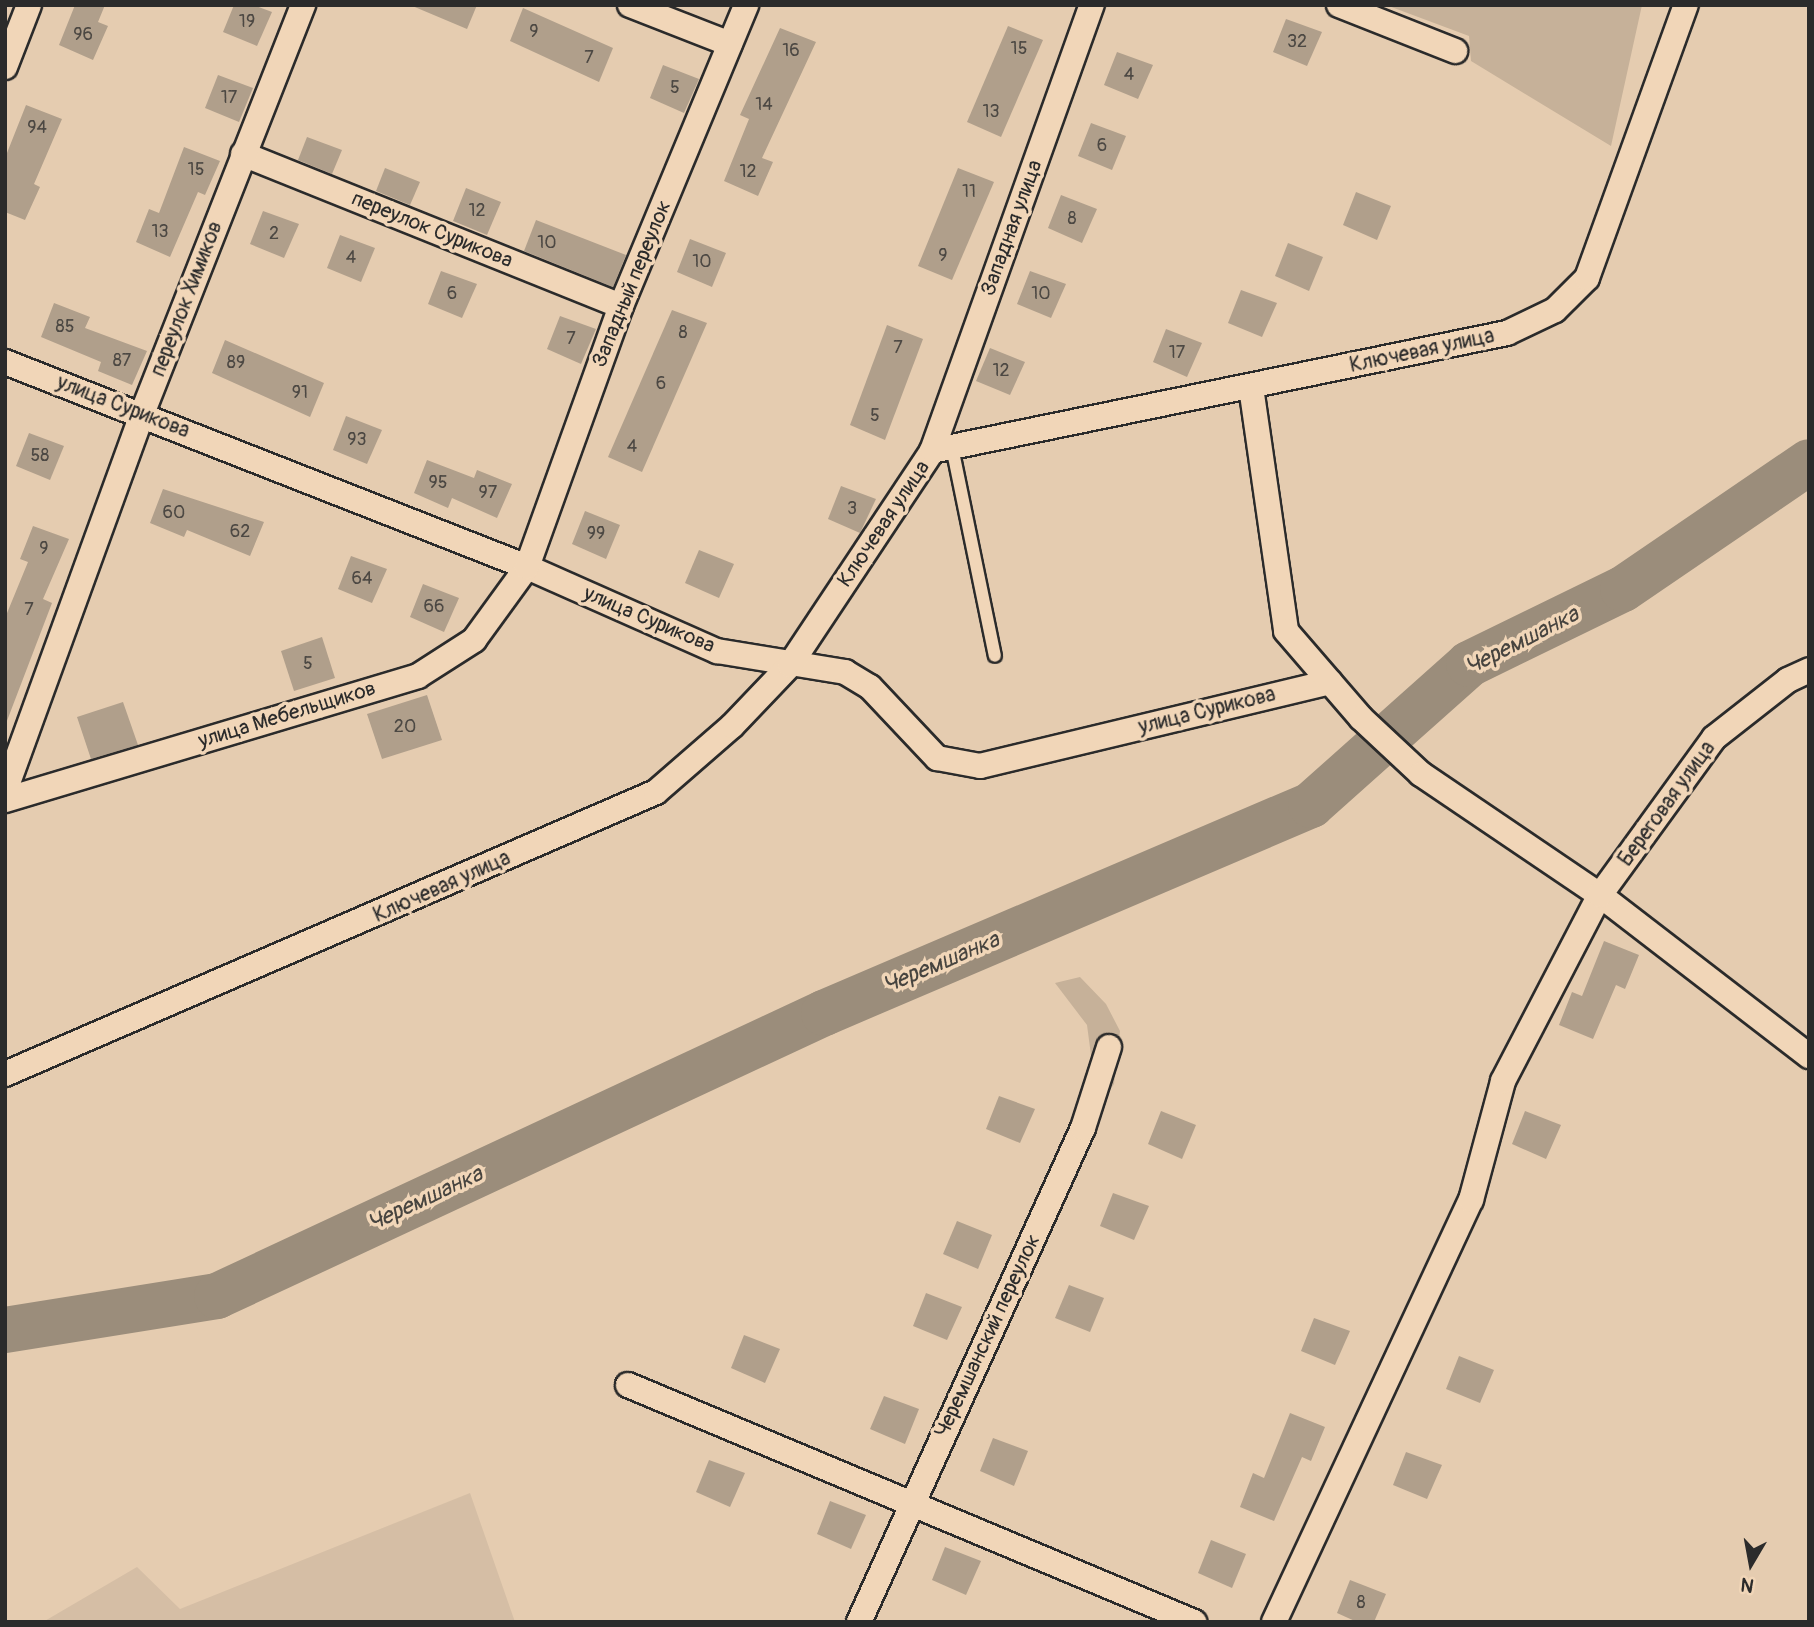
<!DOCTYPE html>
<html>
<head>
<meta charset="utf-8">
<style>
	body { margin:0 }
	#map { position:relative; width:1814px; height:1627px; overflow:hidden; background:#e5ccb0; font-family:Pangolin,sans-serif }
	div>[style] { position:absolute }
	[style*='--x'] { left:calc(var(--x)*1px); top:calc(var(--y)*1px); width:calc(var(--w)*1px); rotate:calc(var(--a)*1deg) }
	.built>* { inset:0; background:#d5bea5 }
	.green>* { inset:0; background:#c6b199 }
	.river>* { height:46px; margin:-23px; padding:0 23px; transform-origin:23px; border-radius:23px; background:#9b8d7b }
	.building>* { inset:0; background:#b09f8b }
	.roads { filter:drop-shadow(2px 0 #2b2b2b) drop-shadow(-2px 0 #2b2b2b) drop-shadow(0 2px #2b2b2b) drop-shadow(0 -2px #2b2b2b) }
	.service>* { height:12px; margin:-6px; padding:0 6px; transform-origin:6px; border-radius:6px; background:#f1d6b8 }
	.minor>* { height:24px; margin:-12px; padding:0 12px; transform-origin:12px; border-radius:12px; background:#f1d6b8 }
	span { translate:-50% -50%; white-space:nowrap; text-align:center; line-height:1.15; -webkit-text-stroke:7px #f1d6b8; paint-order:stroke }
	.number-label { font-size:18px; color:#4c4843 }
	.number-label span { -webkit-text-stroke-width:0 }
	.street-label { font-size:21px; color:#2b2b2b }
	.water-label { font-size:23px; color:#47443f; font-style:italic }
	.frame { position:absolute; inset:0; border:7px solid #2b2b2b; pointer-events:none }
	.north { position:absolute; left:1716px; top:1529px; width:70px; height:70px; -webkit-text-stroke:5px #f1d6b8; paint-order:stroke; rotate:190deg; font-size:19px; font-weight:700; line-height:28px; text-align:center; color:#2b2b2b }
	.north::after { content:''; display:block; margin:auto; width:24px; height:32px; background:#2b2b2b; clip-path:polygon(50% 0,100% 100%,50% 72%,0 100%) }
</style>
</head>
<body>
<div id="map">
	<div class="built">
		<div style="clip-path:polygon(470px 1493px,515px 1622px,43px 1622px,137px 1567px,180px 1609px)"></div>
	</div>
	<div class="green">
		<div style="clip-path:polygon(1386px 5px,1642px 5px,1611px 146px,1471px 61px,1469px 36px)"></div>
		<div style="clip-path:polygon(1080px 977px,1106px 1004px,1120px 1031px,1114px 1084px,1098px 1108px,1087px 1025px,1055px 983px)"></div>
	</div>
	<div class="river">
		<div style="--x:5;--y:1330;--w:215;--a:-9.1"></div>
		<div style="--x:217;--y:1296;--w:670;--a:-25"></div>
		<div style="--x:824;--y:1013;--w:530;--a:-23.13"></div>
		<div style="--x:1311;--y:805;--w:212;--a:-41.7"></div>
		<div style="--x:1469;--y:664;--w:171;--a:-26"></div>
		<div style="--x:1623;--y:589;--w:225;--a:-34.3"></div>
	</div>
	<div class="building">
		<div style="clip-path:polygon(75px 5px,105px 5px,98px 22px,108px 26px,93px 60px,59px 45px)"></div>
		<div style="clip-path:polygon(234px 5px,253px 5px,272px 12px,257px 46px,223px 32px)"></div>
		<div style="clip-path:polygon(410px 5px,477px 5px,467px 29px)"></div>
		<div style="clip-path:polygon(523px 8px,613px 48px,599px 82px,510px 41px)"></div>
		<div style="clip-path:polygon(1286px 19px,1322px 32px,1307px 66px,1273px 52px)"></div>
		<div style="clip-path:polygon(1008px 26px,1043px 40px,1001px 137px,967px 122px)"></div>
		<div style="clip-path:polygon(780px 28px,816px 42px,762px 158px,773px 162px,758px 196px,724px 181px,749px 119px,740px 115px)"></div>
		<div style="clip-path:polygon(1117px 52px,1153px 65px,1138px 99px,1104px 85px)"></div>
		<div style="clip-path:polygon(663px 65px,699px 79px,684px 113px,650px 98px)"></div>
		<div style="clip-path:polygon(218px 75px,253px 88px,239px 122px,205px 108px)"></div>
		<div style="clip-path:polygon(26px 105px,62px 119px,34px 184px,40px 187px,25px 220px,5px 212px,5px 158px)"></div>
		<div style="clip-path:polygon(1091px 123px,1126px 136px,1112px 170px,1078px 156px)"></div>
		<div style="clip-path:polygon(307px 137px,342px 150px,332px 174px,298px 160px)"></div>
		<div style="clip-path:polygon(184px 147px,220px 161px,205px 195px,198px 192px,170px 257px,136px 242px,149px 209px,159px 213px)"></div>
		<div style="clip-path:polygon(385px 168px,420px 182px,410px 205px,376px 191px)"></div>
		<div style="clip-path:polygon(958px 168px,994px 182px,952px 280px,918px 266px)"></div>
		<div style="clip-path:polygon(466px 188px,501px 202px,487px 235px,453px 221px)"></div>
		<div style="clip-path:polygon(1356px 192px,1391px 206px,1377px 240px,1343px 225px)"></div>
		<div style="clip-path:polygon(1061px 195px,1097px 209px,1082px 243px,1048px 228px)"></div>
		<div style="clip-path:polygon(263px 211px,299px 224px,284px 258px,250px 244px)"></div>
		<div style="clip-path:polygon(536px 220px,626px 255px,613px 287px,524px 251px)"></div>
		<div style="clip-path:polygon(340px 235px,375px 248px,361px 282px,327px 268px)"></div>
		<div style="clip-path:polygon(690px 239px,726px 253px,712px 287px,677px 272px)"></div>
		<div style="clip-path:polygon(1288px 243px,1323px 257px,1309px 291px,1275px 276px)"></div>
		<div style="clip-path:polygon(441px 271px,477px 284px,462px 318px,428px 304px)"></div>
		<div style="clip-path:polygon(1030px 271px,1066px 284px,1051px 318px,1017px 304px)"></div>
		<div style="clip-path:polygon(1241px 290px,1277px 303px,1262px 337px,1228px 323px)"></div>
		<div style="clip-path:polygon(54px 303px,90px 317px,85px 328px,147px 351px,132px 385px,98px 371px,101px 362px,41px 337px)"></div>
		<div style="clip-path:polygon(672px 310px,707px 323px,642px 472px,608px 457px)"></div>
		<div style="clip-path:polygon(560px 316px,596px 329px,581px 364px,547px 349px)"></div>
		<div style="clip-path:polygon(887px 325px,923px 339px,885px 440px,850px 425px)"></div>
		<div style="clip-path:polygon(1166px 329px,1202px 343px,1187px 377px,1153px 362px)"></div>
		<div style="clip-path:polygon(225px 340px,324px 383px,310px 417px,212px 373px)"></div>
		<div style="clip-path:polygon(990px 348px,1025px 362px,1010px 395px,976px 381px)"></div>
		<div style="clip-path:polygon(346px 416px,382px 430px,367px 464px,333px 450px)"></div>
		<div style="clip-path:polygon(29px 433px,64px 446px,50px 480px,16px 466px)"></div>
		<div style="clip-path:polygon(427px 460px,474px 478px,477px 470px,512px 484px,497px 518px,452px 498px,448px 508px,414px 493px)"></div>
		<div style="clip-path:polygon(841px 486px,876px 499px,860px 533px,828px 519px)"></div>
		<div style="clip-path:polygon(163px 489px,264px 522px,250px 556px,187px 530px,184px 537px,150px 523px)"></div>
		<div style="clip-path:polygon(585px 511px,620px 525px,606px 559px,572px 544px)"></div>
		<div style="clip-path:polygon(33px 526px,69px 539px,43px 599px,52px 603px,5px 726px,5px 618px,28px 562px,20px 559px)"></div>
		<div style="clip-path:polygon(699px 550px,734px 564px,719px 598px,685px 583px)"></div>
		<div style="clip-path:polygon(351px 556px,387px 569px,372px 603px,338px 589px)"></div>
		<div style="clip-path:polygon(423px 584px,459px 598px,444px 632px,410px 617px)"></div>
		<div style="clip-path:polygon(322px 637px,335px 678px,294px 691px,281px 651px)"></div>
		<div style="clip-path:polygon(427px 695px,442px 740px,382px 759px,367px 714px)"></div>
		<div style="clip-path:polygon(123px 702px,138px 745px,91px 759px,77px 717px)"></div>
		<div style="clip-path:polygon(1604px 941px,1639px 955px,1625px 989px,1616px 985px,1593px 1039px,1559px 1025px,1572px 992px,1582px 996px)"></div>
		<div style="clip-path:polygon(999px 1096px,1035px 1109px,1020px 1143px,986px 1129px)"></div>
		<div style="clip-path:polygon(1161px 1111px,1196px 1125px,1182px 1159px,1148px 1144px)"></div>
		<div style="clip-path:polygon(1525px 1111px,1561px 1125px,1546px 1159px,1512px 1144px)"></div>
		<div style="clip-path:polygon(1113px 1193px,1149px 1206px,1134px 1240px,1100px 1226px)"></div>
		<div style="clip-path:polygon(957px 1221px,992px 1235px,978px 1269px,943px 1254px)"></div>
		<div style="clip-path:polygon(1069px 1285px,1104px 1298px,1090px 1332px,1055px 1318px)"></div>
		<div style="clip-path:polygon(926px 1293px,962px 1307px,947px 1340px,913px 1326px)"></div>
		<div style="clip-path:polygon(1314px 1318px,1350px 1331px,1335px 1365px,1301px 1351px)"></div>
		<div style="clip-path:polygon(744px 1335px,780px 1349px,765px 1383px,731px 1368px)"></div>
		<div style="clip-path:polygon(1459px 1356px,1494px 1370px,1480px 1403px,1446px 1389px)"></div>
		<div style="clip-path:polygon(884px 1396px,919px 1409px,905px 1444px,870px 1429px)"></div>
		<div style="clip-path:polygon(1290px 1413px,1325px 1427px,1311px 1461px,1302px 1457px,1274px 1521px,1240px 1507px,1253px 1473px,1264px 1478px)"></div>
		<div style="clip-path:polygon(993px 1438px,1028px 1451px,1014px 1486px,980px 1471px)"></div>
		<div style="clip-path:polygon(1406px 1452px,1442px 1465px,1427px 1499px,1393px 1485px)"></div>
		<div style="clip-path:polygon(709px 1460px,745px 1473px,730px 1507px,696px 1492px)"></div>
		<div style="clip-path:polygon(830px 1501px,866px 1515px,851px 1549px,817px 1534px)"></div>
		<div style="clip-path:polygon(1211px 1540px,1246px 1554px,1232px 1588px,1198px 1573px)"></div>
		<div style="clip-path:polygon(945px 1547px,981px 1561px,966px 1595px,932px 1580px)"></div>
		<div style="clip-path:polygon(1350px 1580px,1386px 1594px,1374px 1622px,1357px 1622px,1337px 1613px)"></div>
	</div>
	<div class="roads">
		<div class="service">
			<div style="--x:952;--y:447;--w:213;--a:78.4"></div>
		</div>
		<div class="minor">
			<div style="--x:630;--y:5;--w:107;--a:21.3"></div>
			<div style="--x:1339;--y:5;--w:125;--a:21.6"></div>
			<div style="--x:5;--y:67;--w:66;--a:-68.8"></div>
			<div style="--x:243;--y:154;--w:407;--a:21.9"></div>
			<div style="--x:5;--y:362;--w:561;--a:21.44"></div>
			<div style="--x:527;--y:567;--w:208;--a:23.9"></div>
			<div style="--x:717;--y:651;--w:130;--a:9.3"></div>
			<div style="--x:845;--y:672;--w:29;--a:31"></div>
			<div style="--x:870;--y:687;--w:98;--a:46.7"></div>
			<div style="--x:937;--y:758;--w:44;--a:10.5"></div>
			<div style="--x:980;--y:766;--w:360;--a:-13.5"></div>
			<div style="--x:1251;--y:387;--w:246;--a:81.8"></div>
			<div style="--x:1286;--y:631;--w:115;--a:49.2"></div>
			<div style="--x:1361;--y:718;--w:82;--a:43"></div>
			<div style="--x:1421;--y:774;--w:216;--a:34.1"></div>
			<div style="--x:1600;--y:895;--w:264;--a:37.6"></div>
			<div style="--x:932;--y:451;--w:474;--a:-70.3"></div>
			<div style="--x:5;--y:791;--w:401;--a:-70"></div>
			<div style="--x:142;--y:414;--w:440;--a:-68.5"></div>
			<div style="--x:5;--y:800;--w:431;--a:-16.7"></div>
			<div style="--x:418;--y:676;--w:67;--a:-32.7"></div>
			<div style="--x:474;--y:640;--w:90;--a:-54"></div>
			<div style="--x:527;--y:567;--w:277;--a:-70.2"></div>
			<div style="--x:621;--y:306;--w:326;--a:-67.4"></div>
			<div style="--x:5;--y:1074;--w:709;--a:-23.42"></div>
			<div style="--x:656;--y:792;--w:101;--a:-41"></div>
			<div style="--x:732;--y:726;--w:84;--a:-46.4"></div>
			<div style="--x:790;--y:665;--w:257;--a:-56.4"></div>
			<div style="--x:932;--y:451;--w:587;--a:-11.6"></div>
			<div style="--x:1507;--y:333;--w:53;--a:-25.6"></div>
			<div style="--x:1555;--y:310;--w:45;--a:-45"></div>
			<div style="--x:1587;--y:278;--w:290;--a:-70.1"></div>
			<div style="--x:628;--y:1385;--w:614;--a:22.72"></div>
			<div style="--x:859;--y:1622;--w:542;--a:-65.61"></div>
			<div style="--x:1083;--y:1128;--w:85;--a:-72.2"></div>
			<div style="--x:1274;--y:1622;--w:466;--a:-65"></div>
			<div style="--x:1471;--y:1200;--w:123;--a:-74.9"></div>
			<div style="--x:1503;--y:1081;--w:210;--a:-62.5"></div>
			<div style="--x:1600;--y:895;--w:194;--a:-54"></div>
			<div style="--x:1714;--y:738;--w:94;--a:-38.1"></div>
			<div style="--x:1788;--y:680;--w:23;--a:-25"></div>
		</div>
	</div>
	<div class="number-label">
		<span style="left:247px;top:22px">19</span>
		<span style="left:534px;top:32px">9</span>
		<span style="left:83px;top:35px">96</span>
		<span style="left:1297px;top:42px">32</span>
		<span style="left:1019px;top:49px">15</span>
		<span style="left:791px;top:51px">16</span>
		<span style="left:589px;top:58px">7</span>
		<span style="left:1129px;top:75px">4</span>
		<span style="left:675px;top:88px">5</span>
		<span style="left:229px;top:98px">17</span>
		<span style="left:764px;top:105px">14</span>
		<span style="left:991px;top:112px">13</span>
		<span style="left:37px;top:128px">94</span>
		<span style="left:1102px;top:146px">6</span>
		<span style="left:196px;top:170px">15</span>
		<span style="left:748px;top:172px">12</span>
		<span style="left:969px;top:192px">11</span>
		<span style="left:477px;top:211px">12</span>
		<span style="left:1072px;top:219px">8</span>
		<span style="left:160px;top:232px">13</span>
		<span style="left:274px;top:234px">2</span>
		<span style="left:547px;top:243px">10</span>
		<span style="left:943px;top:256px">9</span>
		<span style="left:351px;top:258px">4</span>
		<span style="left:702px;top:262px">10</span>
		<span style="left:452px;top:294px">6</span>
		<span style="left:1041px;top:294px">10</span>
		<span style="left:65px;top:327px">85</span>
		<span style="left:683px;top:333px">8</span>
		<span style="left:571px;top:339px">7</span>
		<span style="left:898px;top:348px">7</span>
		<span style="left:1177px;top:353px">17</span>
		<span style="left:122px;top:361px">87</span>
		<span style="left:236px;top:363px">89</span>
		<span style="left:1001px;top:371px">12</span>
		<span style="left:661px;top:384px">6</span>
		<span style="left:300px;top:393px">91</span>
		<span style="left:875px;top:416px">5</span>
		<span style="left:357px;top:440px">93</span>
		<span style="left:632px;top:447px">4</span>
		<span style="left:40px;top:456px">58</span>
		<span style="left:438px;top:483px">95</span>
		<span style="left:488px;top:493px">97</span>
		<span style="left:852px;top:509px">3</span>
		<span style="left:174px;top:513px">60</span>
		<span style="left:240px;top:532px">62</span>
		<span style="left:596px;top:534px">99</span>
		<span style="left:44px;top:549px">9</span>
		<span style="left:362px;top:579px">64</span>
		<span style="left:434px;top:607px">66</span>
		<span style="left:29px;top:610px">7</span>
		<span style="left:308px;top:664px">5</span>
		<span style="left:405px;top:727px">20</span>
		<span style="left:1361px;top:1603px">8</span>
	</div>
	<div class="street-label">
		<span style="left:1012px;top:228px;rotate:-70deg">Западная улица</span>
		<span style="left:432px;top:230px;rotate:22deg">переулок Сурикова</span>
		<span style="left:632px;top:284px;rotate:-68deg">Западный переулок</span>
		<span style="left:187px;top:299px;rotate:-69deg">переулок Химиков</span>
		<span style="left:1422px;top:351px;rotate:-12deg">Ключевая улица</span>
		<span style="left:123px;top:407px;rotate:21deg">улица Сурикова</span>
		<span style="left:884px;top:524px;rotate:-56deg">Ключевая улица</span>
		<span style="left:649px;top:620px;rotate:23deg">улица Сурикова</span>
		<span style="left:1207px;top:711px;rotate:-14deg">улица Сурикова</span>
		<span style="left:287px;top:715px;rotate:-17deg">улица Мебельщиков</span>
		<span style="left:1667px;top:804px;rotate:-54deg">Береговая улица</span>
		<span style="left:442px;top:887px;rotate:-24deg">Ключевая улица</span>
		<span style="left:988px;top:1336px;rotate:-65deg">Черемшанский переулок</span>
	</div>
	<div class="water-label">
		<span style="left:1522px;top:641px;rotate:-27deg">Черемшанка</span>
		<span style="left:941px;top:963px;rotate:-23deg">Черемшанка</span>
		<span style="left:425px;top:1199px;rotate:-25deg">Черемшанка</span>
	</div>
	<div class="frame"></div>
	<div class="north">N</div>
</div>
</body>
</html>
